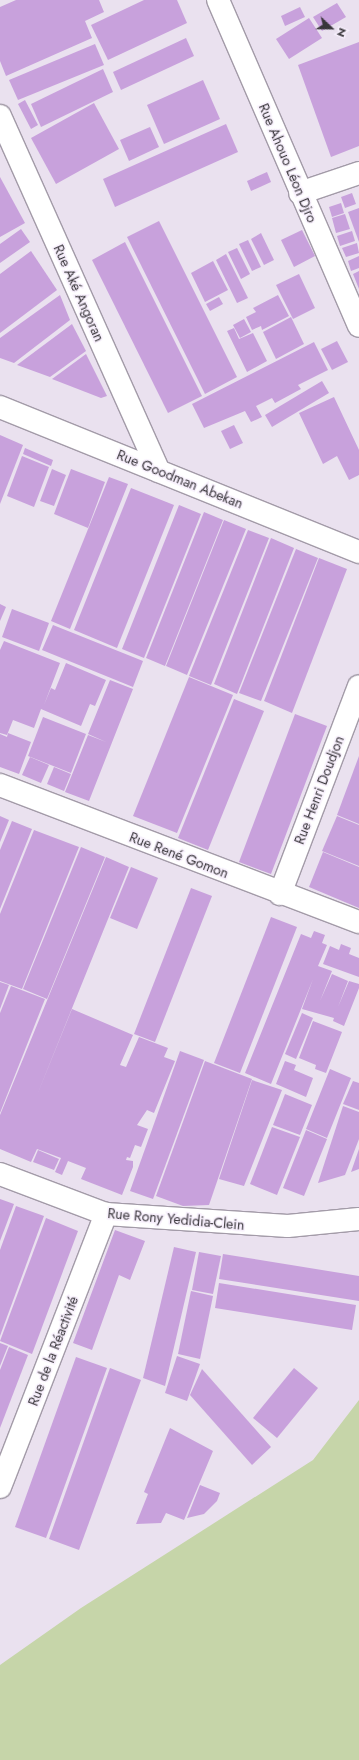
<!DOCTYPE html>
<html>
<head>
<meta charset="utf-8">
<style>
	body { margin:0 }
	#map { position:relative; width:359px; height:1760px; overflow:hidden; background:#eae1ef; font-family:Jost,sans-serif }
	div>[style] { position:absolute }
	[style*='--x'] { left:calc(var(--x)*1px); top:calc(var(--y)*1px); width:calc(var(--w)*1px); rotate:calc(var(--a)*1deg) }
	.green>* { inset:0; background:#c6d5a9 }
	.building>* { inset:0; background:#c8a1dc }
	.roads { filter:drop-shadow(1px 0 #a39ba8) drop-shadow(-1px 0 #a39ba8) drop-shadow(0 1px #a39ba8) drop-shadow(0 -1px #a39ba8) }
	.street>* { height:22px; margin:-11px; padding:0 11px; transform-origin:11px; border-radius:11px; background:#fff }
	span { translate:-50% -50%; white-space:nowrap; text-align:center; line-height:1.15; -webkit-text-stroke:3px #f7effc; paint-order:stroke }
	.street-label { font-size:14px; color:#38353a }
	.north { position:absolute; left:311px; top:8px; width:40px; height:40px; -webkit-text-stroke:3px #f7effc; paint-order:stroke; rotate:112deg; font-size:11px; font-weight:700; line-height:16px; text-align:center; color:#38353a }
	.north::after { content:''; display:block; margin:auto; width:14px; height:18px; background:#38353a; clip-path:polygon(50% 0,100% 100%,50% 72%,0 100%) }
</style>
</head>
<body>
<div id="map">
	<div class="green">
		<div style="clip-path:polygon(359px 1400px,359px 1760px,0 1760px,0 1665px,81px 1608px,313px 1460px)"></div>
	</div>
	<div class="building">
		<div style="clip-path:polygon(16px 0,99px 0,104px 12px,85px 21px,92px 38px,6px 76px,0 61px,0 7px)"></div>
		<div style="clip-path:polygon(144px 0,177px 0,187px 23px,108px 60px,91px 25px)"></div>
		<div style="clip-path:polygon(337px 3px,346px 17px,322px 31px,313px 17px)"></div>
		<div style="clip-path:polygon(300px 7px,305px 17px,285px 26px,281px 16px)"></div>
		<div style="clip-path:polygon(309px 18px,322px 38px,289px 59px,276px 39px)"></div>
		<div style="clip-path:polygon(186px 38px,194px 56px,121px 90px,113px 72px)"></div>
		<div style="clip-path:polygon(359px 42px,359px 146px,331px 157px,298px 65px)"></div>
		<div style="clip-path:polygon(95px 44px,104px 65px,18px 100px,9px 80px)"></div>
		<div style="clip-path:polygon(103px 69px,113px 92px,41px 127px,31px 104px)"></div>
		<div style="clip-path:polygon(203px 80px,220px 119px,164px 144px,147px 105px)"></div>
		<div style="clip-path:polygon(25px 100px,38px 125px,31px 129px,18px 104px)"></div>
		<div style="clip-path:polygon(94px 103px,119px 149px,56px 184px,31px 138px)"></div>
		<div style="clip-path:polygon(226px 124px,238px 152px,115px 207px,103px 179px)"></div>
		<div style="clip-path:polygon(150px 127px,159px 147px,129px 161px,120px 140px)"></div>
		<div style="clip-path:polygon(267px 172px,271px 182px,251px 191px,247px 181px)"></div>
		<div style="clip-path:polygon(0 177px,25px 223px,0 237px)"></div>
		<div style="clip-path:polygon(352px 193px,356px 204px,345px 208px,341px 197px)"></div>
		<div style="clip-path:polygon(341px 203px,344px 213px,332px 217px,329px 207px)"></div>
		<div style="clip-path:polygon(359px 208px,359px 242px,348px 212px)"></div>
		<div style="clip-path:polygon(345px 214px,350px 229px,336px 233px,332px 218px)"></div>
		<div style="clip-path:polygon(159px 221px,237px 377px,205px 394px,127px 237px)"></div>
		<div style="clip-path:polygon(21px 229px,30px 242px,0 263px,0 244px)"></div>
		<div style="clip-path:polygon(302px 230px,315px 256px,294px 267px,281px 240px)"></div>
		<div style="clip-path:polygon(352px 231px,355px 241px,340px 246px,337px 236px)"></div>
		<div style="clip-path:polygon(261px 233px,274px 260px,264px 265px,251px 239px)"></div>
		<div style="clip-path:polygon(248px 240px,261px 267px,252px 271px,239px 244px)"></div>
		<div style="clip-path:polygon(125px 242px,202px 396px,168px 413px,92px 260px)"></div>
		<div style="clip-path:polygon(357px 243px,359px 253px,346px 257px,342px 248px)"></div>
		<div style="clip-path:polygon(237px 248px,250px 274px,241px 279px,228px 252px)"></div>
		<div style="clip-path:polygon(31px 251px,57px 290px,0 333px,0 274px)"></div>
		<div style="clip-path:polygon(226px 254px,248px 298px,237px 303px,216px 260px)"></div>
		<div style="clip-path:polygon(359px 256px,359px 268px,351px 271px,348px 261px)"></div>
		<div style="clip-path:polygon(213px 261px,228px 290px,205px 302px,191px 273px)"></div>
		<div style="clip-path:polygon(359px 271px,359px 289px,353px 274px)"></div>
		<div style="clip-path:polygon(299px 274px,315px 308px,293px 319px,276px 285px)"></div>
		<div style="clip-path:polygon(60px 295px,70px 320px,14px 363px,0 358px,0 338px)"></div>
		<div style="clip-path:polygon(278px 295px,289px 316px,262px 330px,261px 326px,252px 330px,246px 317px,256px 312px,253px 308px)"></div>
		<div style="clip-path:polygon(219px 297px,223px 304px,210px 311px,206px 304px)"></div>
		<div style="clip-path:polygon(291px 317px,304px 344px,276px 359px,263px 332px)"></div>
		<div style="clip-path:polygon(244px 319px,251px 332px,240px 338px,233px 325px)"></div>
		<div style="clip-path:polygon(72px 324px,86px 351px,50px 377px,17px 365px)"></div>
		<div style="clip-path:polygon(234px 328px,239px 339px,253px 333px,267px 361px,247px 372px,227px 331px)"></div>
		<div style="clip-path:polygon(337px 341px,348px 362px,332px 370px,321px 349px)"></div>
		<div style="clip-path:polygon(314px 342px,328px 370px,298px 385px,301px 389px,275px 403px,272px 398px,256px 406px,262px 417px,251px 422px,245px 411px,204px 428px,192px 404px)"></div>
		<div style="clip-path:polygon(86px 354px,107px 396px,101px 398px,52px 379px)"></div>
		<div style="clip-path:polygon(322px 381px,329px 393px,272px 427px,265px 415px)"></div>
		<div style="clip-path:polygon(334px 397px,359px 450px,359px 475px,349px 480px,337px 456px,323px 464px,299px 413px)"></div>
		<div style="clip-path:polygon(234px 425px,243px 443px,230px 449px,221px 431px)"></div>
		<div style="clip-path:polygon(0 435px,23px 445px,0 504px)"></div>
		<div style="clip-path:polygon(25px 448px,53px 460px,51px 466px,23px 454px)"></div>
		<div style="clip-path:polygon(22px 456px,49px 467px,34px 507px,7px 496px)"></div>
		<div style="clip-path:polygon(52px 469px,66px 475px,54px 506px,40px 501px)"></div>
		<div style="clip-path:polygon(71px 469px,105px 482px,88px 528px,54px 514px)"></div>
		<div style="clip-path:polygon(109px 477px,128px 484px,70px 629px,51px 621px)"></div>
		<div style="clip-path:polygon(131px 488px,174px 505px,117px 648px,74px 630px)"></div>
		<div style="clip-path:polygon(179px 505px,201px 514px,144px 658px,122px 649px)"></div>
		<div style="clip-path:polygon(204px 512px,223px 520px,165px 666px,146px 658px)"></div>
		<div style="clip-path:polygon(224px 520px,246px 529px,187px 675px,166px 666px)"></div>
		<div style="clip-path:polygon(248px 530px,269px 538px,211px 685px,189px 676px)"></div>
		<div style="clip-path:polygon(271px 538px,294px 548px,237px 694px,214px 684px)"></div>
		<div style="clip-path:polygon(296px 549px,318px 558px,261px 701px,239px 693px)"></div>
		<div style="clip-path:polygon(319px 558px,347px 569px,292px 713px,264px 701px)"></div>
		<div style="clip-path:polygon(0 604px,6px 607px,0 621px)"></div>
		<div style="clip-path:polygon(12px 609px,49px 623px,39px 651px,2px 637px)"></div>
		<div style="clip-path:polygon(53px 625px,143px 661px,133px 687px,42px 650px)"></div>
		<div style="clip-path:polygon(4px 641px,60px 663px,44px 705px,51px 688px,55px 690px,66px 663px,106px 680px,95px 706px,90px 704px,81px 726px,41px 709px,34px 728px,13px 720px,7px 735px,0 733px,0 650px)"></div>
		<div style="clip-path:polygon(189px 677px,233px 695px,177px 833px,133px 816px)"></div>
		<div style="clip-path:polygon(110px 680px,133px 689px,89px 801px,65px 792px,88px 735px,106px 742px,88px 734px)"></div>
		<div style="clip-path:polygon(234px 699px,264px 711px,208px 850px,178px 838px)"></div>
		<div style="clip-path:polygon(295px 714px,327px 726px,271px 874px,239px 862px)"></div>
		<div style="clip-path:polygon(43px 717px,86px 734px,71px 773px,28px 756px)"></div>
		<div style="clip-path:polygon(8px 733px,31px 742px,19px 774px,0 767px,0 734px,7px 737px)"></div>
		<div style="clip-path:polygon(359px 756px,359px 824px,337px 815px)"></div>
		<div style="clip-path:polygon(30px 757px,49px 765px,41px 783px,22px 775px)"></div>
		<div style="clip-path:polygon(54px 767px,71px 774px,64px 791px,47px 784px)"></div>
		<div style="clip-path:polygon(0 816px,9px 820px,0 842px)"></div>
		<div style="clip-path:polygon(337px 816px,359px 825px,359px 866px,322px 851px)"></div>
		<div style="clip-path:polygon(12px 821px,32px 829px,0 909px,0 850px)"></div>
		<div style="clip-path:polygon(34px 830px,79px 847px,22px 989px,0 981px,0 914px)"></div>
		<div style="clip-path:polygon(81px 847px,105px 857px,47px 999px,23px 989px)"></div>
		<div style="clip-path:polygon(323px 852px,359px 867px,359px 908px,309px 887px)"></div>
		<div style="clip-path:polygon(106px 857px,129px 867px,35px 1100px,72px 1009px,133px 1035px,120px 1065px,126px 1067px,139px 1037px,168px 1048px,164px 1057px,175px 1061px,154px 1113px,147px 1110px,137px 1125px,148px 1129px,141px 1147px,135px 1145px,130px 1158px,127px 1157px,126px 1160px,133px 1161px,133px 1167px,122px 1195px,81px 1179px,86px 1168px,68px 1161px,62px 1175px,55px 1172px,61px 1158px,37px 1149px,31px 1162px,0 1149px,0 1115px)"></div>
		<div style="clip-path:polygon(131px 867px,158px 878px,137px 929px,110px 918px)"></div>
		<div style="clip-path:polygon(191px 888px,212px 896px,155px 1042px,134px 1034px)"></div>
		<div style="clip-path:polygon(271px 917px,297px 927px,240px 1073px,214px 1063px)"></div>
		<div style="clip-path:polygon(314px 931px,325px 935px,322px 943px,327px 945px,318px 966px,332px 971px,320px 1001px,332px 974px,348px 981px,338px 1007px,349px 981px,359px 984px,359px 988px,344px 1026px,333px 1021px,334px 1018px,302px 1009px,313px 979px,271px 1084px,245px 1073px,301px 934px,311px 938px)"></div>
		<div style="clip-path:polygon(341px 944px,351px 948px,349px 954px,359px 958px,359px 977px,323px 964px,330px 946px,339px 950px)"></div>
		<div style="clip-path:polygon(0 982px,9px 985px,0 1009px)"></div>
		<div style="clip-path:polygon(11px 986px,45px 999px,0 1113px,0 1013px)"></div>
		<div style="clip-path:polygon(302px 1013px,313px 1018px,296px 1059px,285px 1054px)"></div>
		<div style="clip-path:polygon(313px 1021px,342px 1032px,326px 1073px,315px 1069px,316px 1065px,299px 1058px)"></div>
		<div style="clip-path:polygon(180px 1051px,204px 1060px,153px 1199px,130px 1191px)"></div>
		<div style="clip-path:polygon(205px 1061px,252px 1079px,209px 1205px,183px 1206px,156px 1196px)"></div>
		<div style="clip-path:polygon(285px 1061px,296px 1065px,294px 1070px,313px 1078px,306px 1097px,276px 1084px)"></div>
		<div style="clip-path:polygon(330px 1069px,351px 1078px,327px 1138px,306px 1129px)"></div>
		<div style="clip-path:polygon(252px 1080px,282px 1090px,244px 1186px,219px 1179px)"></div>
		<div style="clip-path:polygon(353px 1081px,359px 1083px,359px 1110px,343px 1104px)"></div>
		<div style="clip-path:polygon(285px 1094px,312px 1105px,300px 1135px,273px 1125px)"></div>
		<div style="clip-path:polygon(343px 1106px,359px 1112px,359px 1139px,345px 1175px,318px 1183px)"></div>
		<div style="clip-path:polygon(272px 1127px,300px 1137px,277px 1195px,250px 1184px)"></div>
		<div style="clip-path:polygon(306px 1130px,327px 1139px,304px 1196px,283px 1188px)"></div>
		<div style="clip-path:polygon(359px 1149px,359px 1169px,351px 1172px)"></div>
		<div style="clip-path:polygon(38px 1150px,59px 1159px,54px 1170px,33px 1162px)"></div>
		<div style="clip-path:polygon(0 1199px,14px 1204px,0 1241px)"></div>
		<div style="clip-path:polygon(16px 1206px,44px 1216px,0 1336px,0 1250px)"></div>
		<div style="clip-path:polygon(46px 1218px,78px 1231px,32px 1354px,0 1341px)"></div>
		<div style="clip-path:polygon(115px 1230px,145px 1241px,130px 1280px,119px 1275px,92px 1350px,73px 1343px)"></div>
		<div style="clip-path:polygon(174px 1247px,196px 1252px,165px 1386px,143px 1378px)"></div>
		<div style="clip-path:polygon(199px 1252px,221px 1256px,213px 1294px,192px 1290px)"></div>
		<div style="clip-path:polygon(223px 1254px,359px 1276px,359px 1301px,219px 1279px)"></div>
		<div style="clip-path:polygon(219px 1283px,356px 1305px,352px 1330px,215px 1308px)"></div>
		<div style="clip-path:polygon(191px 1291px,213px 1296px,200px 1359px,178px 1354px)"></div>
		<div style="clip-path:polygon(0 1343px,8px 1346px,0 1366px)"></div>
		<div style="clip-path:polygon(9px 1347px,28px 1355px,0 1428px,0 1370px)"></div>
		<div style="clip-path:polygon(177px 1356px,200px 1364px,187px 1401px,165px 1393px)"></div>
		<div style="clip-path:polygon(76px 1357px,107px 1368px,46px 1538px,15px 1527px)"></div>
		<div style="clip-path:polygon(110px 1368px,141px 1380px,79px 1550px,49px 1539px)"></div>
		<div style="clip-path:polygon(294px 1368px,318px 1388px,277px 1438px,253px 1418px)"></div>
		<div style="clip-path:polygon(202px 1369px,271px 1447px,252px 1465px,190px 1395px)"></div>
		<div style="clip-path:polygon(170px 1428px,213px 1451px,184px 1520px,166px 1513px,161px 1523px,136px 1524px,148px 1494px,144px 1492px)"></div>
		<div style="clip-path:polygon(200px 1485px,220px 1493px,217px 1501px,204px 1514px,187px 1518px)"></div>
	</div>
	<div class="roads">
		<div class="street">
			<div style="--x:218;--y:0;--w:355;--a:66.6"></div>
			<div style="--x:0;--y:116;--w:389;--a:65.9"></div>
			<div style="--x:300;--y:193;--w:62;--a:-18.7"></div>
			<div style="--x:0;--y:407;--w:387;--a:22"></div>
			<div style="--x:0;--y:785;--w:384;--a:20.9"></div>
			<div style="--x:280;--y:894;--w:222;--a:-69.2"></div>
			<div style="--x:0;--y:1174;--w:113;--a:20.7"></div>
			<div style="--x:106;--y:1214;--w:182;--a:3.8"></div>
			<div style="--x:288;--y:1226;--w:71;--a:-5.6"></div>
			<div style="--x:0;--y:1487;--w:293;--a:-68.8"></div>
		</div>
	</div>
	<div class="street-label">
		<span style="left:288px;top:163px;rotate:67deg">Rue Ahouo Léon Djro</span>
		<span style="left:79px;top:293px;rotate:66deg">Rue Aké Angoran</span>
		<span style="left:180px;top:479px;rotate:22deg">Rue Goodman Abekan</span>
		<span style="left:319px;top:790px;rotate:-69deg">Rue Henri Doudjon</span>
		<span style="left:179px;top:855px;rotate:21deg">Rue René Gomon</span>
		<span style="left:176px;top:1219px;rotate:5deg">Rue Rony Yedidia-Clein</span>
		<span style="left:53px;top:1351px;rotate:-69deg">Rue de la Réactivité</span>
	</div>
	<div class="north">N</div>
</div>
</body>
</html>
